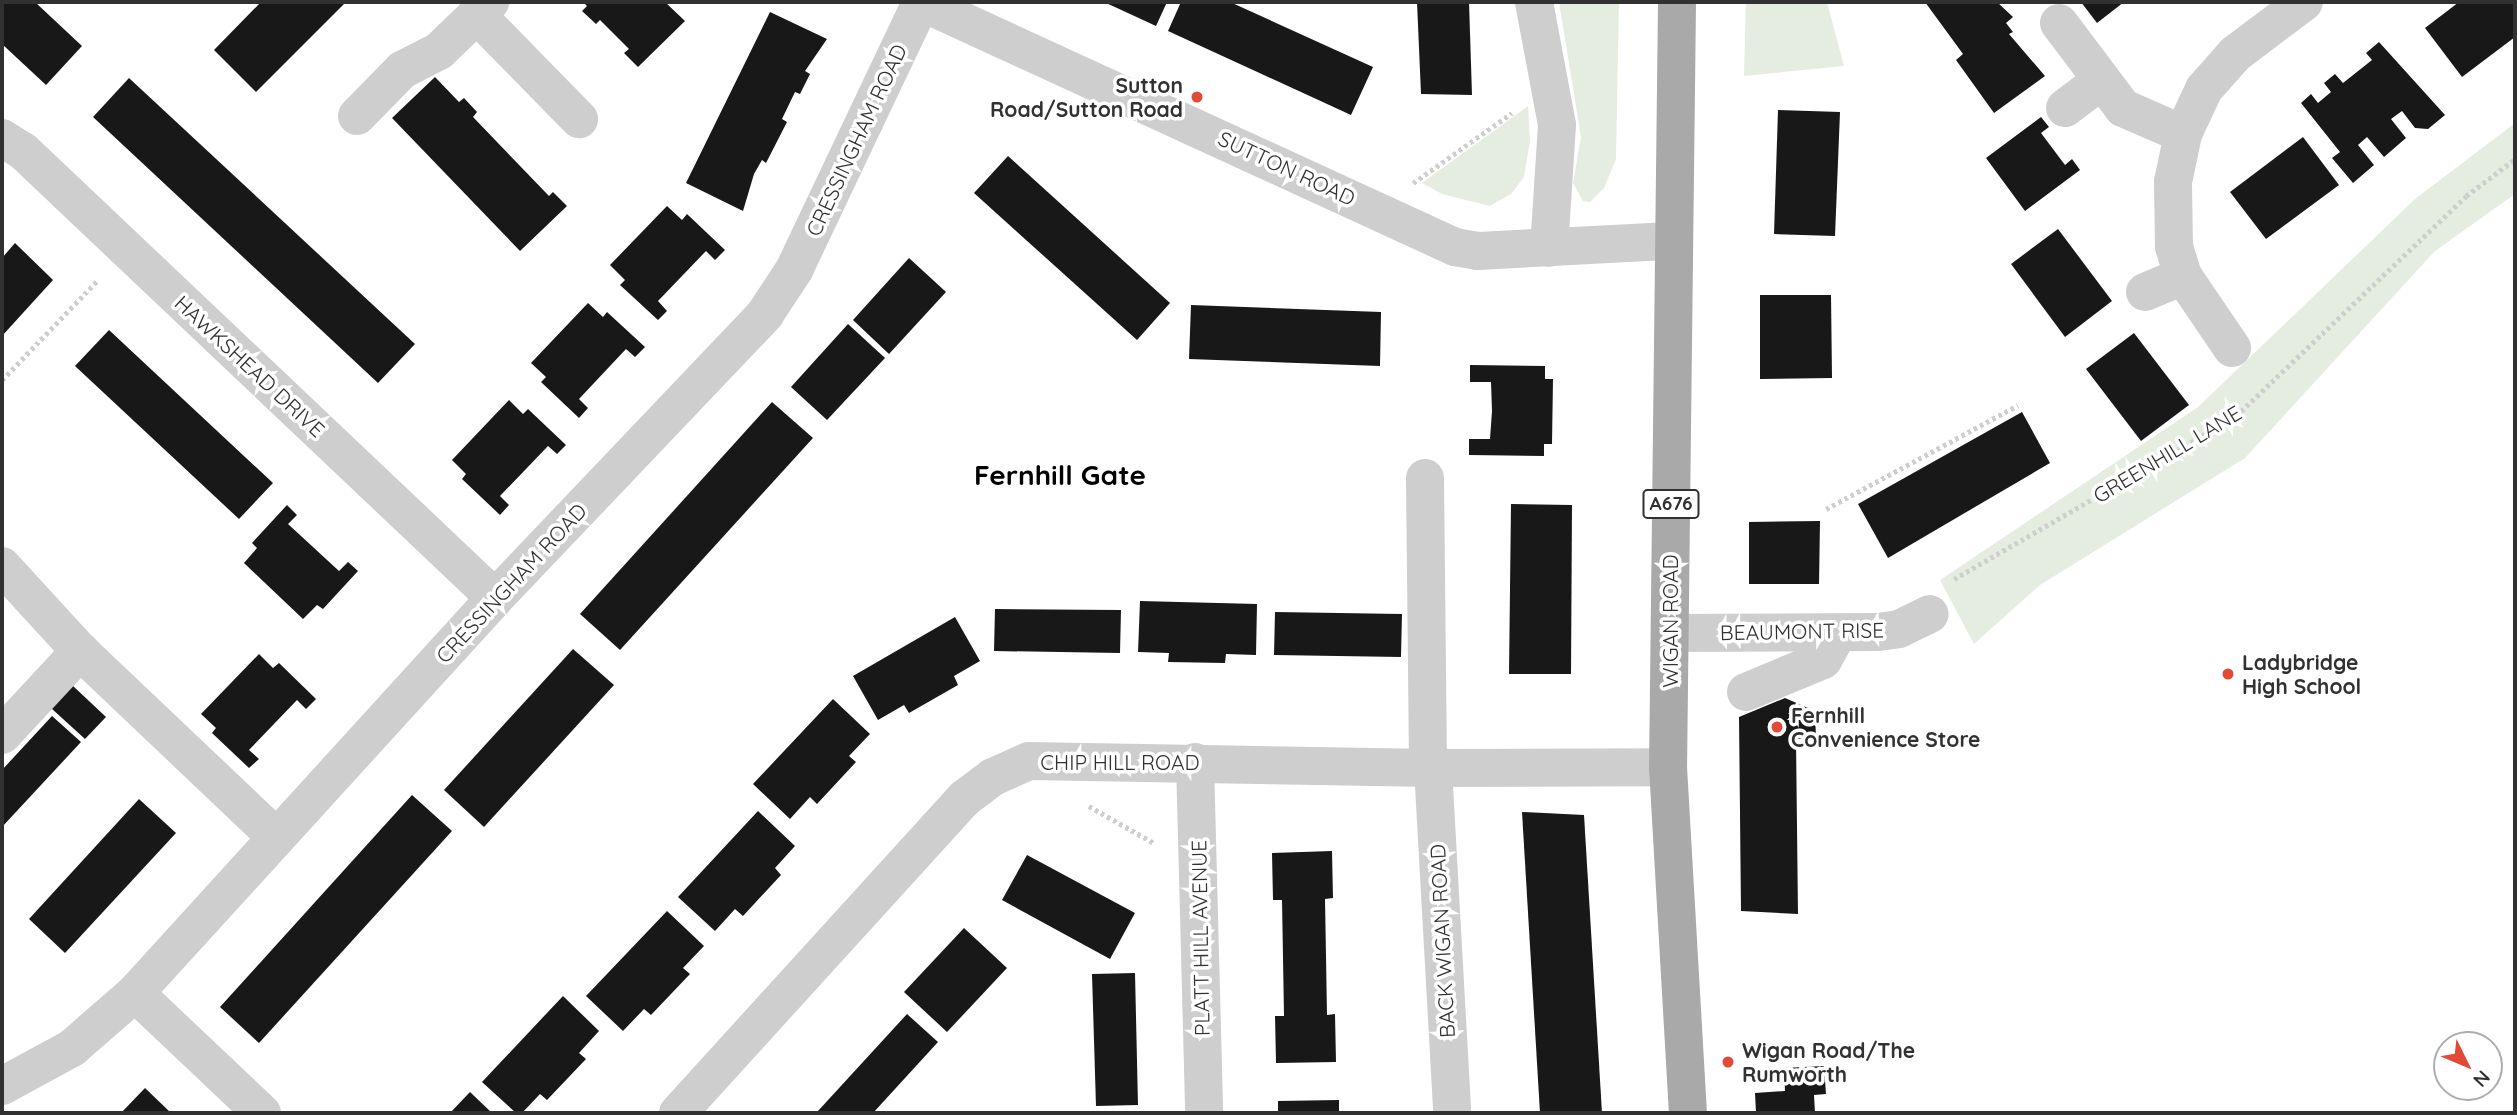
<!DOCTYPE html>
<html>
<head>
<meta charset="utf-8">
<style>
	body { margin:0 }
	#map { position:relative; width:2517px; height:1115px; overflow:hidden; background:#fff; font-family:Quicksand,sans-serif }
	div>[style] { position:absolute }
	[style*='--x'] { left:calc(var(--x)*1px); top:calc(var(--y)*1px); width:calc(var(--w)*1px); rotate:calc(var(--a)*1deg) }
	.green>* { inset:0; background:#e4eddf }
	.building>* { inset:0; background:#181818 }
	.path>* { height:4.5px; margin-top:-2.25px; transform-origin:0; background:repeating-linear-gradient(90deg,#cecece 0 3.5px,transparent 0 7px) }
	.minor>* { height:38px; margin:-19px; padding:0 19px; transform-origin:19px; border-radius:19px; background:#cecece }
	.major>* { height:38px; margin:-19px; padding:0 19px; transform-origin:19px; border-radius:19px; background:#a9a9a9 }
	.dots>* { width:19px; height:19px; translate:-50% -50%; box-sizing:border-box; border:4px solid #fff; border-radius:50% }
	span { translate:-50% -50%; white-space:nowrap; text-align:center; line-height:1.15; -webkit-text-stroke:7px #fff; paint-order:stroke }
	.shield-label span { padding:2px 5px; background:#fff; border:2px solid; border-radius:5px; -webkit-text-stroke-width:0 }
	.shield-label { font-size:19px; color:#313131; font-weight:700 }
	.poi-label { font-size:21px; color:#313131; font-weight:700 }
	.right { translate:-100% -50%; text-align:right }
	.left { translate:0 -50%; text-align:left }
	.street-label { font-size:21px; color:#313131 }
	.district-label { font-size:28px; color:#000; font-weight:700 }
	.frame { position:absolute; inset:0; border:4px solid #313131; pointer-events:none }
	.north { position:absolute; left:2433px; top:1031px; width:70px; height:70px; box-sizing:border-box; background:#fff; border:2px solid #adadad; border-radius:50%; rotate:133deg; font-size:19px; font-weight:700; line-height:28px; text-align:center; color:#313131 }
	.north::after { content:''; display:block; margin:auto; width:24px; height:32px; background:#e24a38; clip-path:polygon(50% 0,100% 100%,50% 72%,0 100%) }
</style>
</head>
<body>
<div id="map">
	<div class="green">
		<div style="clip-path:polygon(1559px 2px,1619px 2px,1616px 159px,1604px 188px,1590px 202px,1583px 201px,1573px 183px,1581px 137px)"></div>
		<div style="clip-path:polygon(1746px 2px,1827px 2px,1844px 66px,1744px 76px)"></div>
		<div style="clip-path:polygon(1528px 106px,1530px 141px,1524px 177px,1511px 194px,1490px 206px,1442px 194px,1422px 183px)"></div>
		<div style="clip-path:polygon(2515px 123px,2515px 194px,2435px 251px,2245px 458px,2040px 585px,1974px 644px,1940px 580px,2198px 407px,2415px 199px)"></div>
	</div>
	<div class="building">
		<div style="clip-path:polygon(2px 2px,35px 2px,82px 46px,46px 85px,2px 44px)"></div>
		<div style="clip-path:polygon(261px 2px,346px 2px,256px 92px,214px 50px)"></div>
		<div style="clip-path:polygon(583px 2px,665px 2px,685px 21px,638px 67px,624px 53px,629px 49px,600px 20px,596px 24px,582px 11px,587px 6px)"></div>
		<div style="clip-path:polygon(1104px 2px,1167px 2px,1156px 26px)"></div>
		<div style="clip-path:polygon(1181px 2px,1230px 2px,1373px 67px,1351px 115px,1168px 31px)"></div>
		<div style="clip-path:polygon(1417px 2px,1469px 2px,1472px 95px,1421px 94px)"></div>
		<div style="clip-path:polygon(1925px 2px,1997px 2px,2013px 17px,2006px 23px,2013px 32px,2009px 34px,2045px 76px,1994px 113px,1956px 60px,1963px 54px)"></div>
		<div style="clip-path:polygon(2081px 2px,2124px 2px,2097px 23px)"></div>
		<div style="clip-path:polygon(2459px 2px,2515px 2px,2515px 37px,2462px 77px,2425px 28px)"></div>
		<div style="clip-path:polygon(770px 12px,827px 39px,805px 71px,810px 74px,800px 94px,795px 92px,782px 119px,787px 122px,766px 163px,762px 160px,754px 174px,743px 211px,686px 183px)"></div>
		<div style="clip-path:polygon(2379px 42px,2445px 115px,2428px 129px,2415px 128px,2402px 111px,2391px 119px,2406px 138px,2384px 157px,2367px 137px,2358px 145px,2374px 165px,2353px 183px,2332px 158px,2340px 152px,2301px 103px,2311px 94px,2318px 103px,2331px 92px,2324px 83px,2335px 74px,2343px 83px,2372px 60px,2366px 53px)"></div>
		<div style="clip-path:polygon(435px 77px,459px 102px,464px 98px,477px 112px,473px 117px,549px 196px,553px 192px,567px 206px,520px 251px,392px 118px)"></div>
		<div style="clip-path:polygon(129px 78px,415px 344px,378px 383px,93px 117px)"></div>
		<div style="clip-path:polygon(1778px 110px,1840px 112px,1835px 236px,1774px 234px)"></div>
		<div style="clip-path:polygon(2041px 117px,2049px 127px,2041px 133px,2065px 165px,2072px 159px,2080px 170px,2025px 211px,1986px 158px)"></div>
		<div style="clip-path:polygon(2303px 137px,2339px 185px,2266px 239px,2230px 192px)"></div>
		<div style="clip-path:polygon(1008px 156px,1170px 303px,1137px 340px,974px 193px)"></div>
		<div style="clip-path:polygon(667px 206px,682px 220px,687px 214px,725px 250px,715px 260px,706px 251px,658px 301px,667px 311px,658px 320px,620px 285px,625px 280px,610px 265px)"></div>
		<div style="clip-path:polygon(2058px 229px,2112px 301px,2065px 337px,2011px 264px)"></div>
		<div style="clip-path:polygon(15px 243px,53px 280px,2px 336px,2px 258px)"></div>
		<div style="clip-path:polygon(909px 258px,946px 292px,889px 354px,853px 320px)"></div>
		<div style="clip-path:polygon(1760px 295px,1831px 295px,1832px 378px,1760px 379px)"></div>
		<div style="clip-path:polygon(588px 303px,603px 317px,607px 312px,645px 347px,635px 357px,626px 349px,579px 399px,588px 408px,579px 418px,541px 382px,546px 377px,531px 363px)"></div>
		<div style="clip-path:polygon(1191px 305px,1381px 312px,1380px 366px,1189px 359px)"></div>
		<div style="clip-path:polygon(848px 324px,885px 358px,827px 420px,791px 387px)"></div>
		<div style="clip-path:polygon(109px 330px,273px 483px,239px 519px,75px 366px)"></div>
		<div style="clip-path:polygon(2134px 333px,2189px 405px,2141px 441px,2086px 369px)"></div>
		<div style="clip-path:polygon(1470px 365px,1545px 366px,1545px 379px,1553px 379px,1552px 444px,1544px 444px,1544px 456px,1469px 455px,1469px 439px,1490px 439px,1492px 411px,1491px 382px,1470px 382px)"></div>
		<div style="clip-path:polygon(509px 400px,523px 414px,528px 409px,566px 445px,557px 454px,548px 446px,500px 496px,509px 505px,500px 515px,462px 479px,466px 474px,452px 460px)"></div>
		<div style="clip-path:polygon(772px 402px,813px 438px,620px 650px,580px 614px)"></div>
		<div style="clip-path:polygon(2022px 412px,2050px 463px,1888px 558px,1858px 504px)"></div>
		<div style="clip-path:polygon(1511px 504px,1572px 505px,1571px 674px,1509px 674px)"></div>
		<div style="clip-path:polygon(287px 505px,297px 515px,288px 524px,339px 571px,348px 562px,358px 571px,323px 609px,317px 605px,303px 619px,244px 563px,257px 548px,252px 543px)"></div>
		<div style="clip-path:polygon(1820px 521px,1819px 584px,1749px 584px,1749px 522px)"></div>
		<div style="clip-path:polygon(1140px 601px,1257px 604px,1256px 655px,1226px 654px,1225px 663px,1168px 662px,1169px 653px,1138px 652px)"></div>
		<div style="clip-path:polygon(995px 609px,1121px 610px,1120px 653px,994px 651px)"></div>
		<div style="clip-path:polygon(1275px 612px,1402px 614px,1401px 657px,1274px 655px)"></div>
		<div style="clip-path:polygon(955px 617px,980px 661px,954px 676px,958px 685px,909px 713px,904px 705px,878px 720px,853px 676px)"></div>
		<div style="clip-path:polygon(573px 649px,614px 685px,484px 827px,444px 790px)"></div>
		<div style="clip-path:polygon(259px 654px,273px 668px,279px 663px,316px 699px,306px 709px,297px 700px,249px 750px,259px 759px,249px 768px,212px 733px,216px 728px,201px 714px)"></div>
		<div style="clip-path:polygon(72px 685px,106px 717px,85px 739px,51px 708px)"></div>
		<div style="clip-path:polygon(1785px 698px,1815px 711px,1816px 738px,1796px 739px,1798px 914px,1741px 911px,1739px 717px)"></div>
		<div style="clip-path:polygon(833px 699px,870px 734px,849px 756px,856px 762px,817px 804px,810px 797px,790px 819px,753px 784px)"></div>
		<div style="clip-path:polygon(52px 716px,81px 742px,2px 827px,2px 770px)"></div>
		<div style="clip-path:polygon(412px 795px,452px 831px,259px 1043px,220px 1007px)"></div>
		<div style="clip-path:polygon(139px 799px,176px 833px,65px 953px,29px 919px)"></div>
		<div style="clip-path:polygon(758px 811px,795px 846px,775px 868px,781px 875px,743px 916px,735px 909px,715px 931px,678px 897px)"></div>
		<div style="clip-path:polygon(1522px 812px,1584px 815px,1602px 1113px,1540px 1113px)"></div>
		<div style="clip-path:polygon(1332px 851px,1333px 898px,1325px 899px,1326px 956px,1327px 1015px,1335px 1014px,1336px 1062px,1276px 1063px,1275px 1016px,1284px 1016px,1282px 900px,1273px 900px,1272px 853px)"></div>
		<div style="clip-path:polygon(1027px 855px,1135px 913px,1110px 959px,1002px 900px)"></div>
		<div style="clip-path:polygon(667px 911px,704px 946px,683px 968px,690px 974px,651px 1015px,644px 1009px,623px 1031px,586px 996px)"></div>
		<div style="clip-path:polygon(964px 928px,1007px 968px,947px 1032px,904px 992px)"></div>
		<div style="clip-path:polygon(1135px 973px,1138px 1105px,1096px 1106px,1092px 974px)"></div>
		<div style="clip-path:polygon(563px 996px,599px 1031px,579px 1053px,586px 1059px,547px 1100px,540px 1094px,522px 1113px,516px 1113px,482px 1082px)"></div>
		<div style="clip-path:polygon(907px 1014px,938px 1042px,873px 1113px,821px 1113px,818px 1111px)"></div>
		<div style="clip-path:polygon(1824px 1066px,1826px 1094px,1814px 1095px,1815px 1113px,1756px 1113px,1755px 1093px,1785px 1091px,1784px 1068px)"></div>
		<div style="clip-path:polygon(145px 1088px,171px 1113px,121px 1113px)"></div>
		<div style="clip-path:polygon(470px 1092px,492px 1113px,450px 1113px)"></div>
		<div style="clip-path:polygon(1339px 1100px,1339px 1113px,1278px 1113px,1278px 1101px)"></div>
	</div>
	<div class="path">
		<div style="--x:1413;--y:183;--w:121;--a:-35.3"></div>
		<div style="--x:2;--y:380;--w:137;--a:-46.2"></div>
		<div style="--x:1826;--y:509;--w:218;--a:-28.4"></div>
		<div style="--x:1954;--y:579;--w:326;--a:-30"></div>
		<div style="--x:2236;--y:416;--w:318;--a:-43.7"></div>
		<div style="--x:2466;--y:196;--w:61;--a:-37.1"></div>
		<div style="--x:1089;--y:806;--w:75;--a:29.6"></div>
	</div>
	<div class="minor">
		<div style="--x:921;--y:2;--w:588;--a:24.65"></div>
		<div style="--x:1455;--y:247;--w:23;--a:10"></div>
		<div style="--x:1478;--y:251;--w:193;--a:-3"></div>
		<div style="--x:1534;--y:2;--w:125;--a:79.4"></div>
		<div style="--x:1557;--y:125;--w:123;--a:93.7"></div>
		<div style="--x:477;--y:15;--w:146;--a:45.6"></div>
		<div style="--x:2059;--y:23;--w:106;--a:53"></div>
		<div style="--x:2123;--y:108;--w:65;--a:23.4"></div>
		<div style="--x:2065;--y:108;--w:46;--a:-37.1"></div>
		<div style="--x:357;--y:116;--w:64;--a:-45.6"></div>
		<div style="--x:402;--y:70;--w:42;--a:-27.2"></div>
		<div style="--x:439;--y:51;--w:71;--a:-43.9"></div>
		<div style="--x:2;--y:138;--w:25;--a:32"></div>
		<div style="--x:23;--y:151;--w:650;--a:43.44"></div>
		<div style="--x:2145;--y:292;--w:41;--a:-22.8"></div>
		<div style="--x:2232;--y:348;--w:87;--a:-124.2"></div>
		<div style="--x:2183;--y:276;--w:30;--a:-107"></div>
		<div style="--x:2174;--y:247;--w:65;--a:-90.9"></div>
		<div style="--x:2173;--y:182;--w:49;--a:-78.2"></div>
		<div style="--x:2183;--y:134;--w:50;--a:-65"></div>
		<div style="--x:2204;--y:89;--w:47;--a:-48.5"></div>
		<div style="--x:2235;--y:54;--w:86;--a:-37"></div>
		<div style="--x:1425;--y:478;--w:290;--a:89.4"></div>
		<div style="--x:2;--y:566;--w:115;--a:47.5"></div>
		<div style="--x:80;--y:651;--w:269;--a:43.5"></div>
		<div style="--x:1671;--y:633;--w:207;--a:-0.3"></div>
		<div style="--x:1878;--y:632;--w:21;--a:-8"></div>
		<div style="--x:1899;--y:629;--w:34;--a:-26"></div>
		<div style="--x:1746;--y:692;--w:83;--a:-22.6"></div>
		<div style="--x:1823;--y:660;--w:31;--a:-61"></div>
		<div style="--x:2;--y:735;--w:115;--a:-47.1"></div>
		<div style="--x:1195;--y:762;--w:351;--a:88.5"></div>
		<div style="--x:1433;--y:768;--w:346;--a:86.8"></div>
		<div style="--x:135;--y:993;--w:175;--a:43.4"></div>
		<div style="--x:2;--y:1086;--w:80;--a:-28.5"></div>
		<div style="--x:72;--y:1048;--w:84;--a:-41.1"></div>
		<div style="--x:135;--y:993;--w:534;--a:-47.65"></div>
		<div style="--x:495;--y:598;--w:392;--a:-46.4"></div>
		<div style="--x:765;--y:314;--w:53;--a:-56.6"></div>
		<div style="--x:794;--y:270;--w:297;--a:-64.6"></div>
		<div style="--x:678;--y:1113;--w:426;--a:-47.7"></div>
		<div style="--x:965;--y:798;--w:35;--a:-37"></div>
		<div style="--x:993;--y:777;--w:39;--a:-24"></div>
		<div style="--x:1029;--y:761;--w:404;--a:1"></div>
		<div style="--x:1433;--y:768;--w:235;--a:-0.2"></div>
	</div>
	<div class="major">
		<div style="--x:1677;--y:2;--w:765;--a:90.67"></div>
		<div style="--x:1668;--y:767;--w:347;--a:86.7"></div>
	</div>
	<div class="dots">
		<div style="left:1197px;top:97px;background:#e24a38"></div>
		<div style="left:2228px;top:674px;background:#e24a38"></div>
		<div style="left:1777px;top:727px;background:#e24a38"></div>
		<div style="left:1728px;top:1062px;background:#e24a38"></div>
	</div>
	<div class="shield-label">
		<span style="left:1671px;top:504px">A676</span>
	</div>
	<div class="poi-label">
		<span class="right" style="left:1183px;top:97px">Sutton<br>Road/Sutton Road</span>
		<span class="left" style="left:2242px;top:674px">Ladybridge<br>High School</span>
		<span class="left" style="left:1791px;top:727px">Fernhill<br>Convenience Store</span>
		<span class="left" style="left:1742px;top:1062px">Wigan Road/The<br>Rumworth</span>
	</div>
	<div class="street-label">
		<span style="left:856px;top:140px;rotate:-65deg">CRESSINGHAM ROAD</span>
		<span style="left:1287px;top:168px;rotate:25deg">SUTTON ROAD</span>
		<span style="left:250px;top:366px;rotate:43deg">HAWKSHEAD DRIVE</span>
		<span style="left:2167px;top:454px;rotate:-31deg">GREENHILL LANE</span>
		<span style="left:511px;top:583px;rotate:-47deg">CRESSINGHAM ROAD</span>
		<span style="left:1670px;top:621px;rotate:-90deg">WIGAN ROAD</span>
		<span style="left:1802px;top:631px;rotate:-1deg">BEAUMONT RISE</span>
		<span style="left:1120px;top:762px">CHIP HILL ROAD</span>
		<span style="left:1200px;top:938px;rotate:-91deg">PLATT HILL AVENUE</span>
		<span style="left:1442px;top:941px;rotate:-93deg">BACK WIGAN ROAD</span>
	</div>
	<div class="district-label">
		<span style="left:1060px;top:475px">Fernhill Gate</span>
	</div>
	<div class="frame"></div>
	<div class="north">N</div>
</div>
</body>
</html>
